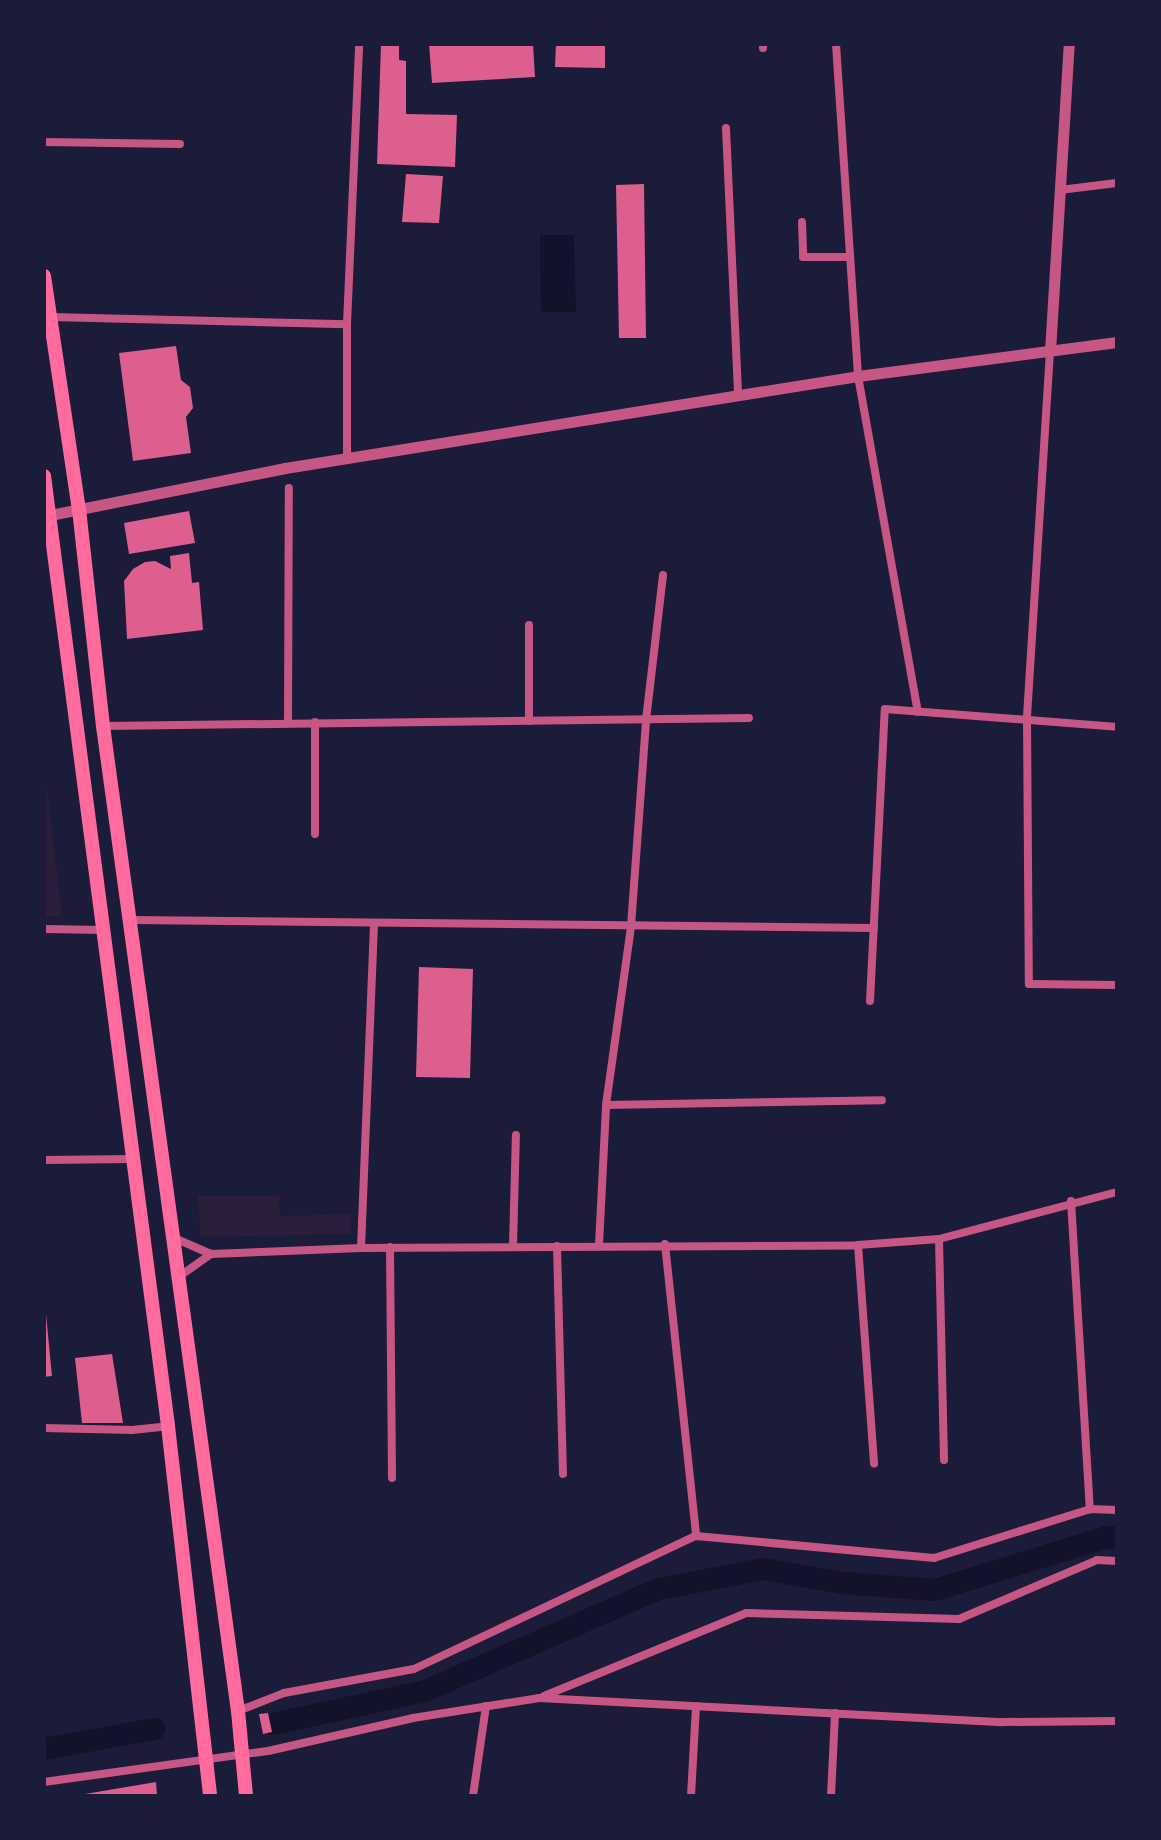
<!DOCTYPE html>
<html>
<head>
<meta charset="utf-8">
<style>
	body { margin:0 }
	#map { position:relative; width:1161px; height:1840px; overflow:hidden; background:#1b1b3a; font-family:Raleway,sans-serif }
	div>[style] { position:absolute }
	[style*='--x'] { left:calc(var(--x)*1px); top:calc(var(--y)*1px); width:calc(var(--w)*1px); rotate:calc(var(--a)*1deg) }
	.green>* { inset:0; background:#2a1e3b }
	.water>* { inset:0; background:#12122b }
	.canal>* { height:22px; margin:-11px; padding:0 11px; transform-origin:11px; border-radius:11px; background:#12122b }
	.building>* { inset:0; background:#dd5f8e }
	.minor>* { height:8px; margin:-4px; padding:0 4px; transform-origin:4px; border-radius:4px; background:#c65784 }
	.tertiary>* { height:11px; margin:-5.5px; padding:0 5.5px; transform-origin:5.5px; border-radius:5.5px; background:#c65784 }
	.primary>* { height:14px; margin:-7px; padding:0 7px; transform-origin:7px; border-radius:7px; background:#ff6b9d }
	span { translate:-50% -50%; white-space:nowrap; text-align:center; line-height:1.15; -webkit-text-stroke:8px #1b1b3a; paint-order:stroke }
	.frame { position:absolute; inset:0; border:46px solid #1b1b3a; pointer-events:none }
</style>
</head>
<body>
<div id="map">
	<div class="green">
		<div style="clip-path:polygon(44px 788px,47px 788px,62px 916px,44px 916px)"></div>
		<div style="clip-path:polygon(198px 1196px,279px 1196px,280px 1216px,351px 1214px,350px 1234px,201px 1237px)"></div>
	</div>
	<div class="water">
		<div style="clip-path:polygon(540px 235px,574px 235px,576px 312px,541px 312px)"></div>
	</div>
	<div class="canal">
		<div style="--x:273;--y:1724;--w:156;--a:-12.2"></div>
		<div style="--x:425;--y:1691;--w:255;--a:-23.6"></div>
		<div style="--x:659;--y:1589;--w:106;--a:-10.9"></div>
		<div style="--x:763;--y:1569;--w:81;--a:9.9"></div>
		<div style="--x:843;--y:1583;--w:92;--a:4.4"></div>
		<div style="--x:935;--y:1590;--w:180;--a:-17.1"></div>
		<div style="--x:1107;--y:1537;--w:10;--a:6"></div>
		<div style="--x:44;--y:1749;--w:112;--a:-10.3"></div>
	</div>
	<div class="building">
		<div style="clip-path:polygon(381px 44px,399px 44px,399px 60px,406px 61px,406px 114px,457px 115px,455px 167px,377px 164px)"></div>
		<div style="clip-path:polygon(429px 44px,533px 44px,535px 77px,432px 83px)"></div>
		<div style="clip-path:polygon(556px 44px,605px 44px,605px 68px,555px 67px)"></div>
		<div style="clip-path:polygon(406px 174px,443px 176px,439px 223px,402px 222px)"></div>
		<div style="clip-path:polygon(644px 184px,646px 338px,619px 338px,616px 185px)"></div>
		<div style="clip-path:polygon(176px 346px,181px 380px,190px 387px,193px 408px,186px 417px,191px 453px,133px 461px,119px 353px)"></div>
		<div style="clip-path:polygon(189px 511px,195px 543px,129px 554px,124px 523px)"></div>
		<div style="clip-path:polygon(189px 553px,192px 583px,199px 582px,203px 630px,127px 639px,124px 581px,133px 569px,145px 562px,155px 561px,171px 569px,170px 556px)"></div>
		<div style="clip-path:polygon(419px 967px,473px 969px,470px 1078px,416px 1077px)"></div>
		<div style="clip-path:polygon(44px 1294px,52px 1376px,44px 1377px)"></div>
		<div style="clip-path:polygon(112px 1354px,123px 1423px,82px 1423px,75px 1358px)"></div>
		<div style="clip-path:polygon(268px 1713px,272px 1732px,263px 1734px,259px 1714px)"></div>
		<div style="clip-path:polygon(156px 1782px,157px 1796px,85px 1796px,85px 1794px)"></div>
	</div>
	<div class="minor">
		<div style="--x:763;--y:44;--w:4;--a:90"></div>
		<div style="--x:836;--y:44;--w:333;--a:86.2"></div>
		<div style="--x:858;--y:376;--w:341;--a:79.9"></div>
		<div style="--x:726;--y:128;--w:267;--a:87.4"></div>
		<div style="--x:44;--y:142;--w:136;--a:0.8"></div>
		<div style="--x:1060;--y:190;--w:57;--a:-7"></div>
		<div style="--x:802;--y:222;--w:35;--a:88"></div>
		<div style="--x:803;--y:257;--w:47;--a:0"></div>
		<div style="--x:50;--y:317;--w:297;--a:1.4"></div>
		<div style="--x:1050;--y:351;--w:369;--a:93.6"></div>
		<div style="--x:1027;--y:719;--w:265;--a:89.6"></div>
		<div style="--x:1029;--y:984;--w:88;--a:0.7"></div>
		<div style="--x:347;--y:458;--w:134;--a:-90"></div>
		<div style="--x:347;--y:324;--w:280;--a:-87.5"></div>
		<div style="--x:529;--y:625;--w:96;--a:90"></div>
		<div style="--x:288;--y:722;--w:234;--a:-89.8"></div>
		<div style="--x:315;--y:722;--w:112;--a:90"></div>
		<div style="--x:103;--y:726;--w:646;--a:-0.71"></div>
		<div style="--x:131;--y:920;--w:743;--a:0.62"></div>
		<div style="--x:44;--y:929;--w:59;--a:1"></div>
		<div style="--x:870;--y:1001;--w:292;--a:-87.1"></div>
		<div style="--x:885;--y:709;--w:233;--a:4.4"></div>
		<div style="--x:606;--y:1105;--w:276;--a:-1"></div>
		<div style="--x:44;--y:1160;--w:89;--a:-0.6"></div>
		<div style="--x:1071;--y:1201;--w:309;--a:86.5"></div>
		<div style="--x:172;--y:1237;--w:43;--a:23.6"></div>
		<div style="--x:211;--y:1254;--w:150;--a:-2.3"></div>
		<div style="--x:361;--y:1248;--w:497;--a:-0.3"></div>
		<div style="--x:858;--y:1245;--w:81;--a:-4.2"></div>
		<div style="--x:939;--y:1239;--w:184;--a:-14.8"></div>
		<div style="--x:939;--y:1239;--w:221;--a:88.7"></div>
		<div style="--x:665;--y:1244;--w:294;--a:83.9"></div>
		<div style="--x:599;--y:1245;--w:140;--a:-87.1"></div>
		<div style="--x:606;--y:1105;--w:181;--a:-82"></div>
		<div style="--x:631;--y:926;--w:207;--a:-85.8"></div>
		<div style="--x:646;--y:720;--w:146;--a:-83.3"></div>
		<div style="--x:858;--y:1245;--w:219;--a:85.8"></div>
		<div style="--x:513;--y:1246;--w:111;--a:-88.5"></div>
		<div style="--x:557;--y:1246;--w:228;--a:88.5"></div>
		<div style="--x:390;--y:1247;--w:231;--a:89.5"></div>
		<div style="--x:361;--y:1248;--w:325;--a:-87.7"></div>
		<div style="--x:177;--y:1278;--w:42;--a:-35.2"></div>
		<div style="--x:44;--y:1428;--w:88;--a:1.3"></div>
		<div style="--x:132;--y:1430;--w:36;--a:-6"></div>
		<div style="--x:544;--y:1696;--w:218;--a:-22.3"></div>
		<div style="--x:746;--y:1613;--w:213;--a:1.6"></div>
		<div style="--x:959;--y:1619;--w:150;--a:-23.1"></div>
		<div style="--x:1097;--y:1560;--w:20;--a:3"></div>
		<div style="--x:238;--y:1711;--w:49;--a:-21.4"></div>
		<div style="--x:284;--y:1693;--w:132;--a:-10.5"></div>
		<div style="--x:414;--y:1669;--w:312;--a:-25.3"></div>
		<div style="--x:696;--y:1536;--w:239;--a:5.3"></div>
		<div style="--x:934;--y:1558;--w:164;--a:-17.4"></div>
		<div style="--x:1090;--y:1509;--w:27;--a:2"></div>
		<div style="--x:44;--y:1782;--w:226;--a:-7.9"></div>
		<div style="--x:268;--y:1751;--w:149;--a:-12.8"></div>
		<div style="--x:413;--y:1718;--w:128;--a:-9"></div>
		<div style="--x:539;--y:1698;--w:464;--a:3"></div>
		<div style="--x:1002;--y:1722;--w:115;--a:-0.5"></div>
		<div style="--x:473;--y:1796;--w:91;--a:-81.8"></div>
		<div style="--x:691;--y:1796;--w:90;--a:-86.8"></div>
		<div style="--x:831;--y:1796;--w:83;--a:-87.2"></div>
	</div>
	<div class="tertiary">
		<div style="--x:1050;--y:351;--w:308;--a:-86.5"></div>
		<div style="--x:45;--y:516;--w:245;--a:-11.3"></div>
		<div style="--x:285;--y:468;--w:580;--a:-9.12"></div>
		<div style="--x:858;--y:376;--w:261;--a:-7.5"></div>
	</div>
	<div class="primary">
		<div style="--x:44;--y:276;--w:236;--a:81.5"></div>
		<div style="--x:79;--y:509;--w:218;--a:83.7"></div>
		<div style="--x:103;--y:726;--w:994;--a:82.2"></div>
		<div style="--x:238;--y:1711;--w:85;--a:84.6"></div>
		<div style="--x:44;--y:476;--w:958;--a:82.56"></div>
		<div style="--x:168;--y:1426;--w:372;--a:83.5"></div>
	</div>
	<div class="frame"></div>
</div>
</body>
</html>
